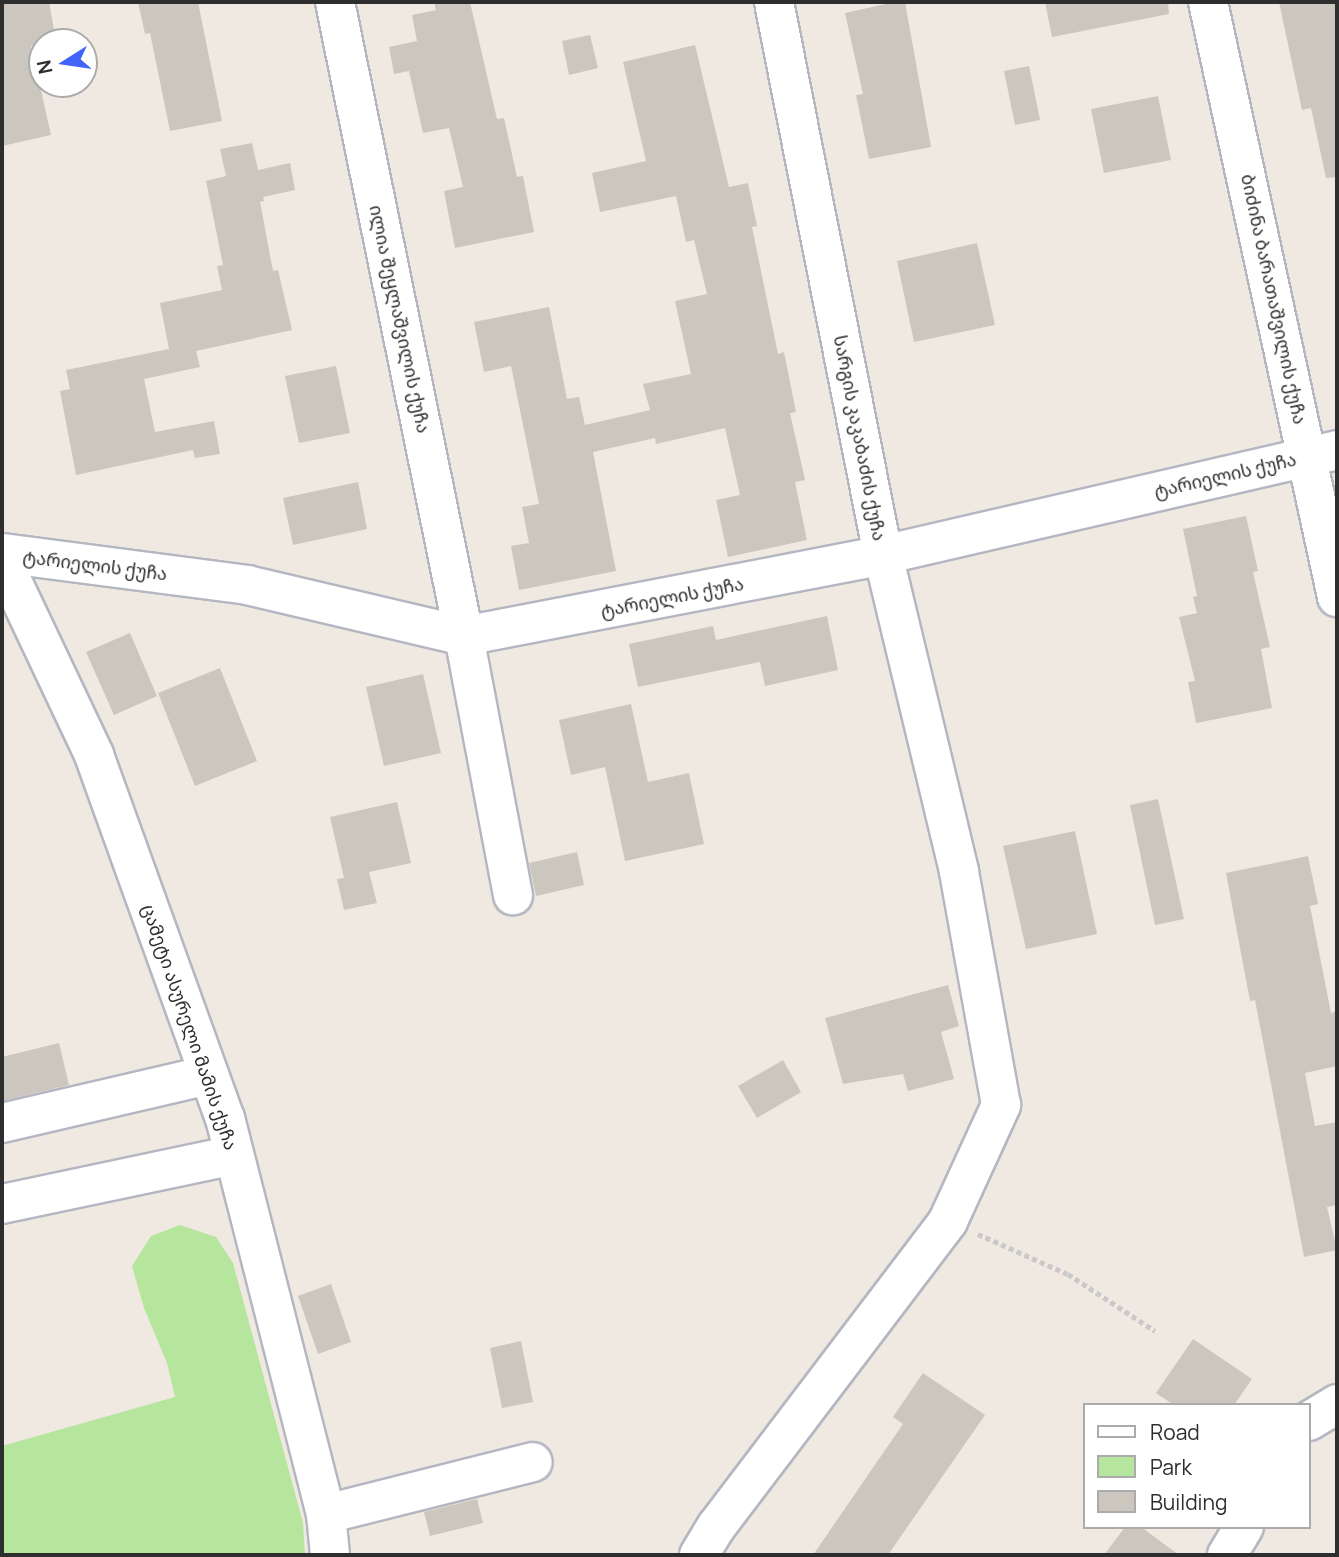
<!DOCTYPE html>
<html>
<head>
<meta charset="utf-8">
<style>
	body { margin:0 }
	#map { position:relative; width:1339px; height:1557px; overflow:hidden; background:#efe9e1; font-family:Manrope,"Noto Sans Georgian",sans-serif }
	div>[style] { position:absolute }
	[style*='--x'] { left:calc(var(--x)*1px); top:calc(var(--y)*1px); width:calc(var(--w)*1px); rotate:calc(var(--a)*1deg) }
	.green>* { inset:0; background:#b6e59e }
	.building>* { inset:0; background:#cbc7bf }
	.path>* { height:4.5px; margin-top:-2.25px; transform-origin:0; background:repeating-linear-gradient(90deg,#c9c9c9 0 5px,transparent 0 8.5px) }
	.roads { filter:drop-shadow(2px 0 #b4b7c1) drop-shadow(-2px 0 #b4b7c1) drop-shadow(0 2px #b4b7c1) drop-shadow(0 -2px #b4b7c1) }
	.minor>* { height:38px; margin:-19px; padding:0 19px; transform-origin:19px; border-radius:19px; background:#fff }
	span { translate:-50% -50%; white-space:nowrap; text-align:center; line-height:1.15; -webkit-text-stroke:5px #fff; paint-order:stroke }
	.street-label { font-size:18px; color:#2e2e2e }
	.frame { position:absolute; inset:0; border:4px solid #2e2e2e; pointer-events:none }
	.legend { position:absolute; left:1083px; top:1403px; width:228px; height:126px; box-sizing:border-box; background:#fff; border:2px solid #ababab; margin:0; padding:9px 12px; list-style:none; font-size:21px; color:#2e2e2e }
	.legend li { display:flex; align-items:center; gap:14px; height:35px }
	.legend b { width:35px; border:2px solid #ababab }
	.north { position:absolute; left:28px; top:28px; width:70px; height:70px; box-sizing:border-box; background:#fff; border:2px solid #ababab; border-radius:50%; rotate:258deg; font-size:19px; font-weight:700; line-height:28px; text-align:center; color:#2e2e2e }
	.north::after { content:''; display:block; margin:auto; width:24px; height:32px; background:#4264fb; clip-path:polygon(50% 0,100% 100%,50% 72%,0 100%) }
</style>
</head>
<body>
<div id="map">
	<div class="green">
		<div style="clip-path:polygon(180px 1225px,216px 1237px,233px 1263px,303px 1523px,305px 1555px,2px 1555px,2px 1446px,175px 1397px,167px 1363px,144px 1308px,132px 1266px,151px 1236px)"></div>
	</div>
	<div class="building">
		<div style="clip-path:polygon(2px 2px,49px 2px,56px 40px,31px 46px,51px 135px,2px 146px)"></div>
		<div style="clip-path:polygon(138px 2px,198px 2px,222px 121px,170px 131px,150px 33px,145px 34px)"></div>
		<div style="clip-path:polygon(434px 2px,470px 2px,497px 119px,504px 118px,517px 177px,523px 176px,534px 232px,455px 248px,444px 191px,463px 187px,449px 128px,423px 133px,409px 71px,394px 74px,389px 47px,417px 41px,412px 15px,436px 10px)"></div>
		<div style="clip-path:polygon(895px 2px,905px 2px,931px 147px,869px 159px,856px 95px,863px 94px,845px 13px)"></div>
		<div style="clip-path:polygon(1045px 2px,1168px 2px,1169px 14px,1052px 37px)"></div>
		<div style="clip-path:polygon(1279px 2px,1337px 2px,1337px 177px,1326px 178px,1311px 108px,1302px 110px)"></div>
		<div style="clip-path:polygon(590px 35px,598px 68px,569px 75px,562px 41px)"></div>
		<div style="clip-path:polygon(695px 45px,729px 187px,748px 183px,757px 226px,752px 227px,778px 354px,784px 352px,796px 412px,790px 413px,805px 480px,795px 482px,807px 540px,728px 557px,716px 500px,740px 495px,725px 428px,656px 444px,655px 438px,593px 452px,616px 571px,519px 590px,511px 546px,529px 543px,522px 507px,539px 504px,511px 366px,484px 372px,474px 322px,549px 307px,567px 399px,579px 397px,585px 425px,650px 410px,643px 384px,691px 374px,675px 301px,707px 294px,694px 240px,686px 242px,676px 196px,600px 212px,592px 173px,646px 161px,623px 62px)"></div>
		<div style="clip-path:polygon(1029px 66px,1040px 120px,1015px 125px,1004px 71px)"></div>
		<div style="clip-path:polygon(1158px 96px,1171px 160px,1104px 173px,1091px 109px)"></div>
		<div style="clip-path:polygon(252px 143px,258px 170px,290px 163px,295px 190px,263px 197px,264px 201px,260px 202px,273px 271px,278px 270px,292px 330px,196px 351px,200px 367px,144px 379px,155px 432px,214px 421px,220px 454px,195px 458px,193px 450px,76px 475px,60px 391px,70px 389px,66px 370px,169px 349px,160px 303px,222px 290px,217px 266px,223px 265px,206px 181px,226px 176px,220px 149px)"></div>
		<div style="clip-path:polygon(977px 243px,995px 325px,914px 342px,897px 261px)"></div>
		<div style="clip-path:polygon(336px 366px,350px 433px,299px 443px,285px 376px)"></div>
		<div style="clip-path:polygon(358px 482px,367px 529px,293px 545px,283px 498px)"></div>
		<div style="clip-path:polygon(1246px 516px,1258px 571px,1253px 572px,1270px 647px,1261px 649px,1272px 708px,1196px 723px,1188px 682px,1195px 681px,1179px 617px,1197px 613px,1193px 597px,1197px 596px,1183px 529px)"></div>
		<div style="clip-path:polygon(827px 616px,838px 670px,765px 686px,760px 662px,638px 687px,629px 644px,713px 626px,716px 640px)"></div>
		<div style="clip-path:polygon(130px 633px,157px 696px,114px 715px,86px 652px)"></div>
		<div style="clip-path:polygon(220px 668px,257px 761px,195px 786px,158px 693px)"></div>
		<div style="clip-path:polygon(423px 674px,441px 753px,384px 766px,366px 687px)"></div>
		<div style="clip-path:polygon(631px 704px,648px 782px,689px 773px,704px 844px,625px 861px,605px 767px,571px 775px,559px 720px)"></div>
		<div style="clip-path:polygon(1158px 799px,1184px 919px,1155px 925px,1130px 805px)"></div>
		<div style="clip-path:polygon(397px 802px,411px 863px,369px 872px,377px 903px,344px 910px,337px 879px,344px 878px,330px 817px)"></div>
		<div style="clip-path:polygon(1075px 831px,1097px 934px,1026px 949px,1003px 846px)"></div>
		<div style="clip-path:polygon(577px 852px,584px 885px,536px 896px,529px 863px)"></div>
		<div style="clip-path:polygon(1308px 856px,1318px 904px,1310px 906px,1331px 1013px,1337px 1011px,1337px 1066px,1305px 1073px,1315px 1126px,1337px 1122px,1337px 1205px,1327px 1207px,1337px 1250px,1304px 1257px,1255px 1000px,1250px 1001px,1226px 873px)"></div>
		<div style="clip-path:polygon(948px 985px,959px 1026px,941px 1032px,954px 1079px,908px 1091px,903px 1074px,843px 1084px,825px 1018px)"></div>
		<div style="clip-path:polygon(59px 1043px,69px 1085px,2px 1101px,2px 1057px)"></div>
		<div style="clip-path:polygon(783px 1060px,801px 1092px,757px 1118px,738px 1086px)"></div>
		<div style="clip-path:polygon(331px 1284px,351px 1342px,318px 1354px,298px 1296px)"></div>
		<div style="clip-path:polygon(1193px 1339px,1252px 1379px,1234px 1405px,1174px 1405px,1156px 1393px)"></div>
		<div style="clip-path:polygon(521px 1341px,533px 1402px,502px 1408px,490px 1348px)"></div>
		<div style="clip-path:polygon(923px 1373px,985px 1415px,888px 1555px,813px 1555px,903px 1424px,893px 1417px)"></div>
		<div style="clip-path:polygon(477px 1499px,483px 1523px,430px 1536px,424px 1512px)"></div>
		<div style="clip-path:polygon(1125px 1527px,1141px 1527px,1179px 1555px,1104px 1555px)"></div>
	</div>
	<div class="path">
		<div style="--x:978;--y:1234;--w:98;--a:24"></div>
		<div style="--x:1068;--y:1274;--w:104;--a:33.2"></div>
	</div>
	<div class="roads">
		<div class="minor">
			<div style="--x:335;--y:2;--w:647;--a:78.5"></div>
			<div style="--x:464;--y:636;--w:264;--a:79.3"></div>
			<div style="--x:1208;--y:2;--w:609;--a:77.77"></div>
			<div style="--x:2;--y:553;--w:247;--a:7.4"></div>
			<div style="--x:247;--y:585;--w:223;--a:13.2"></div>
			<div style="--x:464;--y:636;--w:427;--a:-10.9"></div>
			<div style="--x:883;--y:555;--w:466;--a:-13"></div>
			<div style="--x:2;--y:560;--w:216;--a:64.7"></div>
			<div style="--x:94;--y:755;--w:386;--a:70.2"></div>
			<div style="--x:225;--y:1118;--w:409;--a:75.7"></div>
			<div style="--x:326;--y:1514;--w:41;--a:84.4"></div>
			<div style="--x:2;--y:1123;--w:212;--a:-13.1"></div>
			<div style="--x:2;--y:1204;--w:237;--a:-11.9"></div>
			<div style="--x:1309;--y:1421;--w:33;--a:-31"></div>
			<div style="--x:326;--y:1514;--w:213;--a:-14.1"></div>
			<div style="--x:699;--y:1555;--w:33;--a:-59"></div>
			<div style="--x:716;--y:1527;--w:384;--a:-52.8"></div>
			<div style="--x:948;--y:1221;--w:128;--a:-65.4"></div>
			<div style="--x:1001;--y:1105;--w:238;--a:-100.2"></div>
			<div style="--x:959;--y:871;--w:325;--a:-103.5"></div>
			<div style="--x:883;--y:555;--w:564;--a:-101.15"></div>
			<div style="--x:1227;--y:1555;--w:33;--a:-59"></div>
		</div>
	</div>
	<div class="street-label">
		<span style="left:1274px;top:299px;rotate:78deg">ბიძინა ბარათაშვილის ქუჩა</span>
		<span style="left:400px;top:319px;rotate:78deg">ილია შეყლაშვილის ქუჩა</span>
		<span style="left:860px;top:438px;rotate:79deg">სარგის კაკაბაძის ქუჩა</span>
		<span style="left:1225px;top:475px;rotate:-13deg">ტარიელის ქუჩა</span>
		<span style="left:95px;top:565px;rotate:7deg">ტარიელის ქუჩა</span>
		<span style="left:672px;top:597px;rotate:-11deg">ტარიელის ქუჩა</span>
		<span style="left:190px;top:1027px;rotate:71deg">ცამეტი ასურელი მამის ქუჩა</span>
	</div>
	<div class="frame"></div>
	<ul class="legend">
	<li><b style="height:9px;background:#fff"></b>Road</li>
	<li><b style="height:19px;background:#b6e59e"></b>Park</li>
	<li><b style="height:19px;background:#cbc7bf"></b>Building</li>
	</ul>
	<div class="north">N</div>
</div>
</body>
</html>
